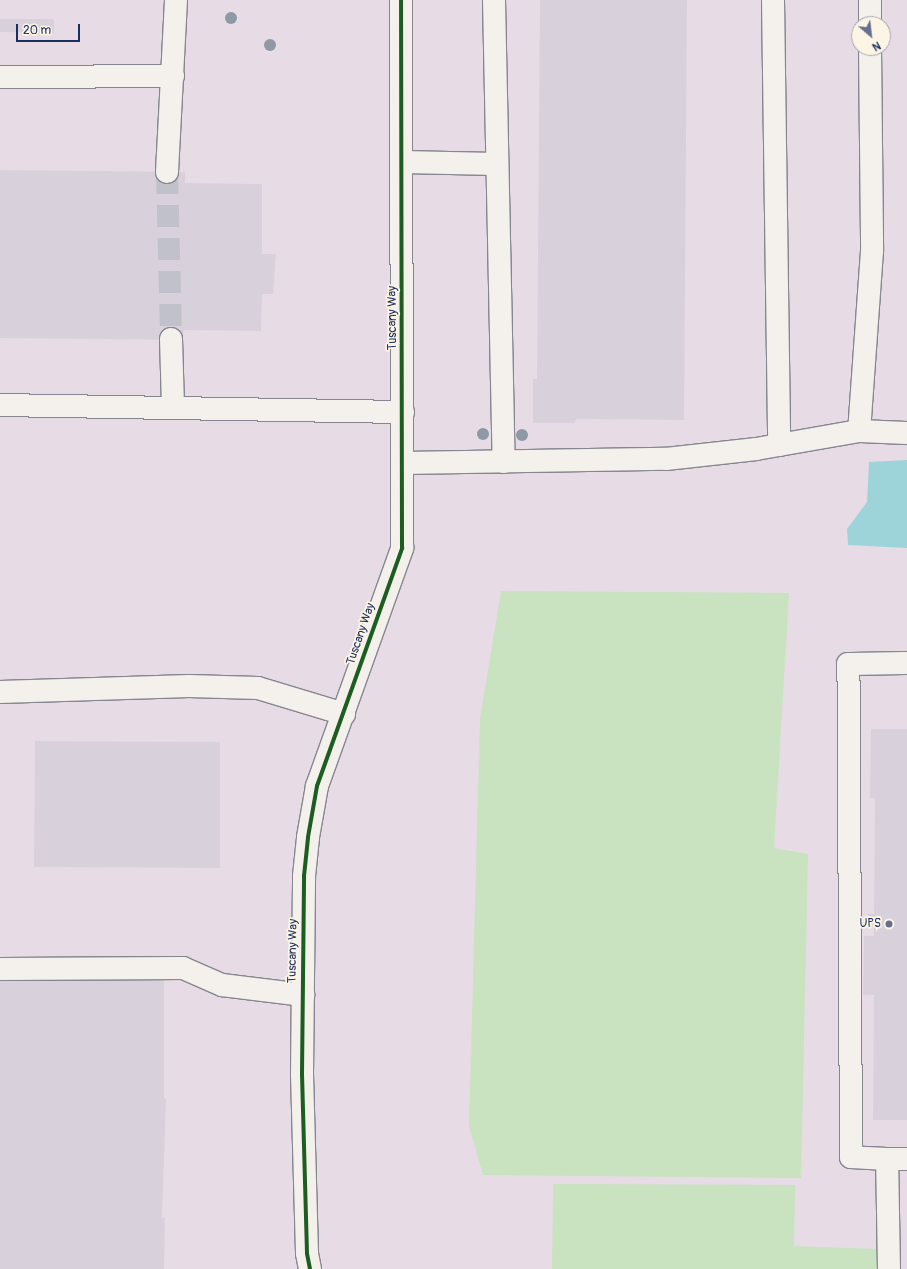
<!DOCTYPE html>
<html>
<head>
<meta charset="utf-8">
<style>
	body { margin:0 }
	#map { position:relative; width:907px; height:1269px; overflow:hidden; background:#ebe5e7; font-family:Pangolin,sans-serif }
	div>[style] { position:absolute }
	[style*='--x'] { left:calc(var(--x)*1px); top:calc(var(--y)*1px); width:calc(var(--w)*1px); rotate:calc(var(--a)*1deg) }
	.built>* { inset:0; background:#e7dce6 }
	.green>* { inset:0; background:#c9e2c0 }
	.water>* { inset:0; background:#9dd4da }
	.building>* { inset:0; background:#d8d1db }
	.minor-tunnel>* { height:22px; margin-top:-11px; transform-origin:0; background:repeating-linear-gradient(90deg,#c1c1cc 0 22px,transparent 0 33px) }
	.roads { filter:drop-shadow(1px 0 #858690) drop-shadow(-1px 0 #858690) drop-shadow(0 1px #858690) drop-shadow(0 -1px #858690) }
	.minor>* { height:22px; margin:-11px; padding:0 11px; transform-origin:11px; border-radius:11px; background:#f4f0eb }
	.cycleway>* { height:4px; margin:-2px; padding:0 2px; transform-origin:2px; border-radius:2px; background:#1b5e20 }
	.trees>* { width:12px; height:12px; margin:-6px; border-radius:50%; background:#8d99a5 }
	.dots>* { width:11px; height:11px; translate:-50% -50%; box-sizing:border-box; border:2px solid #fcf5e5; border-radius:50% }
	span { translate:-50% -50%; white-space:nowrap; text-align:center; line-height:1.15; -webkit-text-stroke:3.5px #fcf5e5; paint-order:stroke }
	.street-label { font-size:12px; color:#1b2f5e }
	.poi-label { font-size:12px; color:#1b2f5e }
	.right { translate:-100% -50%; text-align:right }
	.north { position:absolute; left:851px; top:16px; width:40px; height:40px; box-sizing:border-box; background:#fcf5e5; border:1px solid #a2a6af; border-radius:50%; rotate:152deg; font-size:11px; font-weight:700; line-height:16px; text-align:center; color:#1b2f5e }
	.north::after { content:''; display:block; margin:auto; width:14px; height:18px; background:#646f8e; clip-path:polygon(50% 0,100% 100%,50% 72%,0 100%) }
	.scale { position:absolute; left:16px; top:24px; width:64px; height:18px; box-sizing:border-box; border:2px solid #1b2f5e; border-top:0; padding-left:5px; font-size:12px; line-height:14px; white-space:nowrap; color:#1b2f5e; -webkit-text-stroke:3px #fcf5e5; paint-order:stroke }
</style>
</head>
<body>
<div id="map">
	<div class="built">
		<div style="clip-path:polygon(evenodd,0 0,907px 0,907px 1269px,0 1269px,0 0,859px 24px,883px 24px,883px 48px,859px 48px,859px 24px)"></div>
	</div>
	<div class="green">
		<div style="clip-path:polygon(501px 591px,789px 593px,774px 848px,808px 854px,801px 1178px,483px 1175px,469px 1126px,480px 718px)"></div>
		<div style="clip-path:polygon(553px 1184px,795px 1185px,794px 1246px,878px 1249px,878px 1269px,552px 1269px)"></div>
	</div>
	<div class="water">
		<div style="clip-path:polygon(907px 460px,907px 548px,848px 545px,847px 529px,867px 502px,869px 462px)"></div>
	</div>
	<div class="building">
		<div style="clip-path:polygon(540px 0,687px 0,684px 420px,576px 419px,575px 423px,533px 423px,533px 379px,537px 379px)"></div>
		<div style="clip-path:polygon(0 19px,54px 19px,54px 33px,0 32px)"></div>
		<div style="clip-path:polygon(0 170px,185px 172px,185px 183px,262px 184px,262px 254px,276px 254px,273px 294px,262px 294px,261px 331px,184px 330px,182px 340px,0 338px)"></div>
		<div style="clip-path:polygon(871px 729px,907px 729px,907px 1120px,873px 1120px,874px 995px,863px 995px,864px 936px,874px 936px,874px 925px,868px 924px,868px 914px,874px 914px,875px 798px,870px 798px)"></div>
		<div style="clip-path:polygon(35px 741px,220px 742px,220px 868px,34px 867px)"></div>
		<div style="clip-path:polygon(0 977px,164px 978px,164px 1099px,166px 1099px,162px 1218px,165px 1218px,164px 1269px,0 1269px)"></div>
	</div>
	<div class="minor-tunnel">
		<div style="--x:167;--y:172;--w:167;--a:88.6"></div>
	</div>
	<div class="roads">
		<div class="minor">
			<div style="--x:494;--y:0;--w:462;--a:88.8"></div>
			<div style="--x:773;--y:0;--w:445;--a:89.2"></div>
			<div style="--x:870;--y:0;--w:24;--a:90"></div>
			<div style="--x:870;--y:48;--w:203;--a:89.4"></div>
			<div style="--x:872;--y:251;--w:180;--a:94.1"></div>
			<div style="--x:859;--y:431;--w:48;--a:2.4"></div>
			<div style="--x:0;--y:77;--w:173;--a:-0.3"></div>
			<div style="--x:402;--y:162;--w:95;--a:1.2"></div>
			<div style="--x:167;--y:172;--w:172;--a:-87"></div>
			<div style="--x:171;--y:339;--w:69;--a:88.3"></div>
			<div style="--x:0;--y:405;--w:403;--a:1"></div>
			<div style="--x:403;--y:463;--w:263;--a:-0.9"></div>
			<div style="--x:666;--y:459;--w:91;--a:-6.3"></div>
			<div style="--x:756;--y:449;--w:105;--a:-9.9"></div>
			<div style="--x:0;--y:692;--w:189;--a:-1.8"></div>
			<div style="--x:189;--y:686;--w:69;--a:1.7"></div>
			<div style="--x:258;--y:688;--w:90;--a:16.8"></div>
			<div style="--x:0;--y:969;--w:183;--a:-0.3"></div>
			<div style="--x:183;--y:968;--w:43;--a:23.6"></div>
			<div style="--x:222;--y:985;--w:82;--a:7"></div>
			<div style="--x:887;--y:1159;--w:36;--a:-177"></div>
			<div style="--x:851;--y:1157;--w:493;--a:-90.3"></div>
			<div style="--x:848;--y:664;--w:59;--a:-1"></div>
			<div style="--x:310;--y:1269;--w:16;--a:-101"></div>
			<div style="--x:307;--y:1253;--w:179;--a:-91.6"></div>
			<div style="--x:302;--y:1074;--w:198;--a:-89.4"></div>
			<div style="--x:304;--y:876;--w:39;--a:-84"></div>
			<div style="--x:308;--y:837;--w:52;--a:-80"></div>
			<div style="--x:317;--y:786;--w:253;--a:-70.3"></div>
			<div style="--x:402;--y:548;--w:548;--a:-90.1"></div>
			<div style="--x:889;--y:1269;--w:110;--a:-91"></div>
			<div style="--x:887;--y:1159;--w:20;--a:0"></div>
		</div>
	</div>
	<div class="cycleway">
		<div style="--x:310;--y:1269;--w:16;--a:-101"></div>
		<div style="--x:307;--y:1253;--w:179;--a:-91.6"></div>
		<div style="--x:302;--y:1074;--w:198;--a:-89.4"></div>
		<div style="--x:304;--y:876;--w:39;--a:-84"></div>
		<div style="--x:308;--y:837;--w:52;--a:-80"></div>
		<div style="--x:317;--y:786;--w:253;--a:-70.3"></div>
		<div style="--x:402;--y:548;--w:548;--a:-90.1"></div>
	</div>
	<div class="trees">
		<div style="left:231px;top:18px"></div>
		<div style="left:270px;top:45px"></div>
		<div style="left:483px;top:434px"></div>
		<div style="left:522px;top:435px"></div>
	</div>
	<div class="dots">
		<div style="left:889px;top:924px;background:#646f8e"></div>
	</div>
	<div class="street-label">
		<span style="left:393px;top:318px;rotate:-90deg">Tuscany Way</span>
		<span style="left:361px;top:634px;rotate:-71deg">Tuscany Way</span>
		<span style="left:293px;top:951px;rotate:-89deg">Tuscany Way</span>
	</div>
	<div class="poi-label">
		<span class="right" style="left:881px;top:924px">UPS</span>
	</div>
	<div class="north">N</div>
	<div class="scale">20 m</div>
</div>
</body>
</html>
